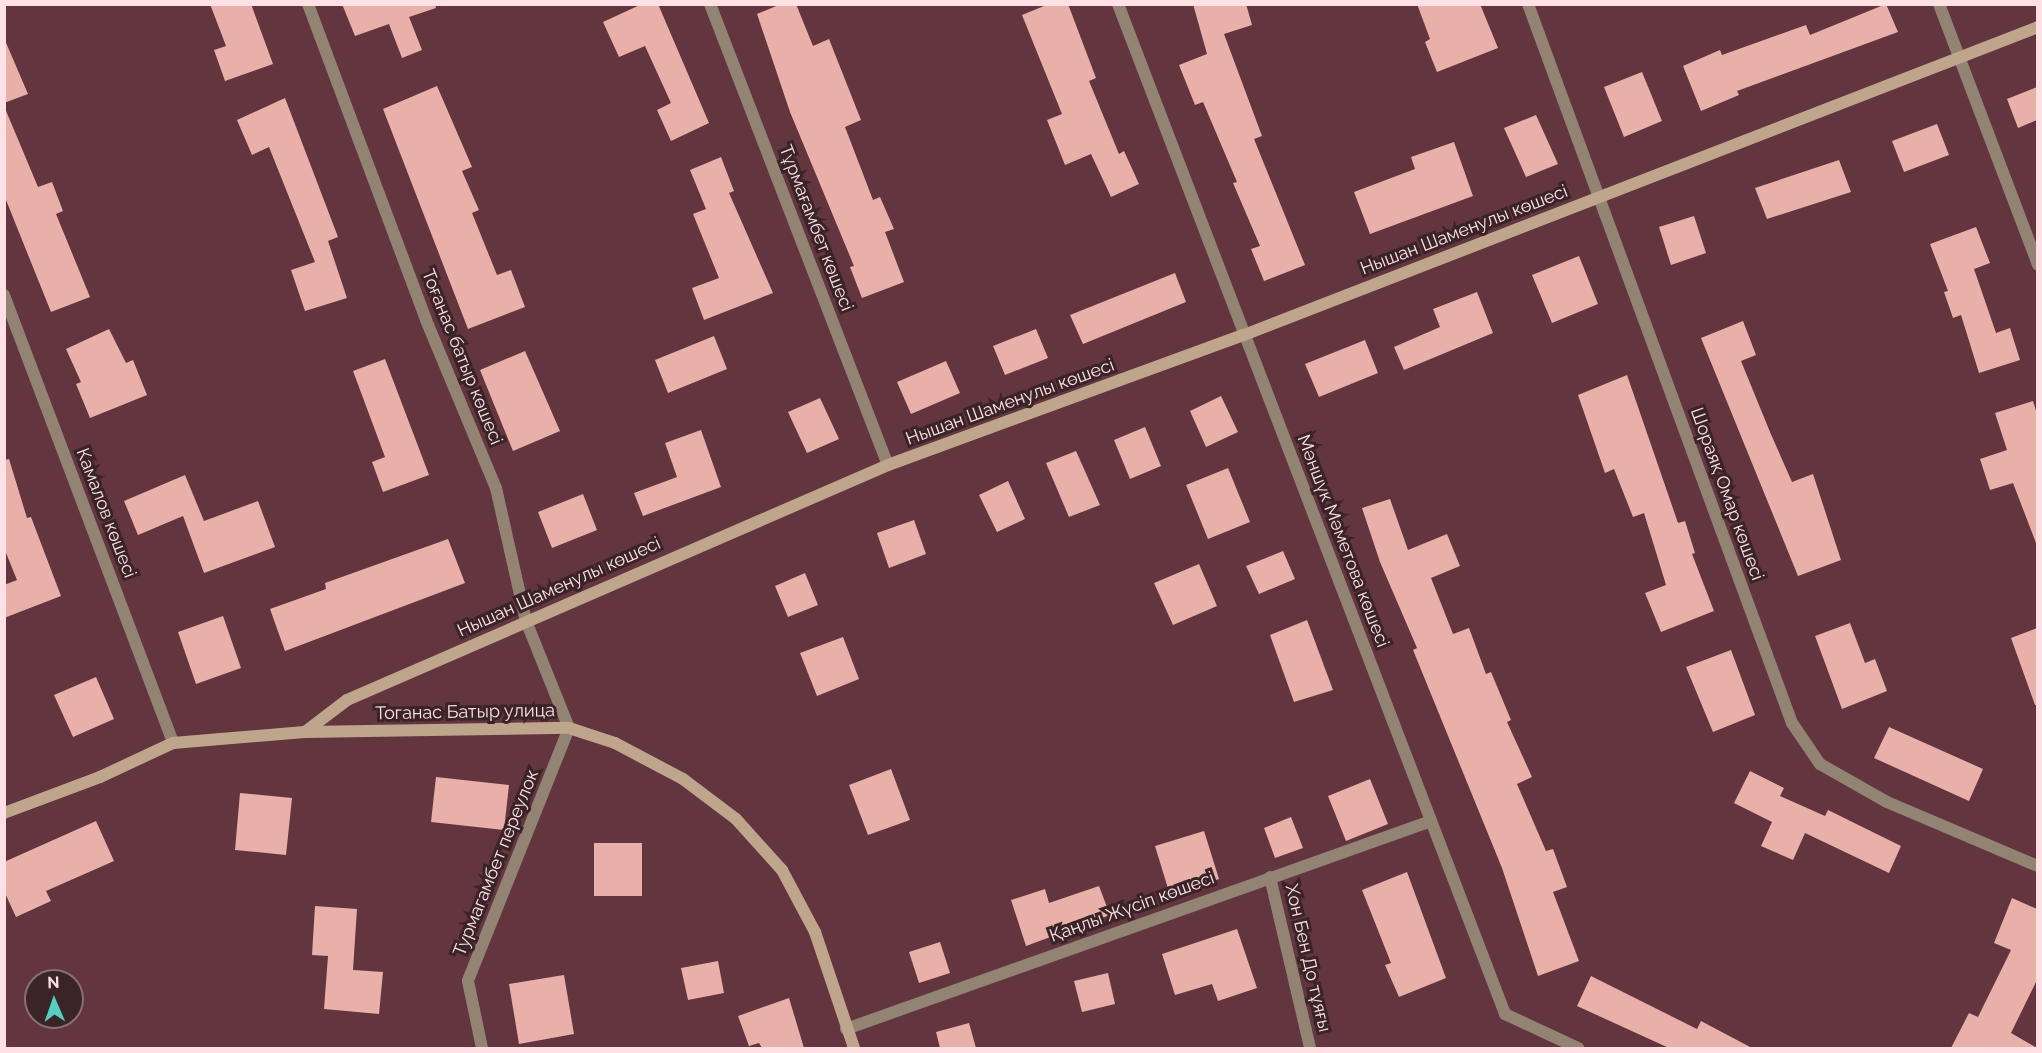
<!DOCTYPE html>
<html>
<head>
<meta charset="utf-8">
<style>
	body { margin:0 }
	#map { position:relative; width:2042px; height:1053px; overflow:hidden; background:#63353f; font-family:Raleway,sans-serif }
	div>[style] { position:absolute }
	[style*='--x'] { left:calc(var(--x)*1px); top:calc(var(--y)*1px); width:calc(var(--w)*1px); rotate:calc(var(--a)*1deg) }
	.building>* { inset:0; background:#e8b0a9 }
	.street>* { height:12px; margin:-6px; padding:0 6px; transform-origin:6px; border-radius:6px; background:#938373 }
	.secondary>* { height:12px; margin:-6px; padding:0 6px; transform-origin:6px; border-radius:6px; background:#bea58c }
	span { translate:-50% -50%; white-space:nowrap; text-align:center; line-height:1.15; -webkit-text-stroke:6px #3a2428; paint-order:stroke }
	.street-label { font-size:18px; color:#fee0e5 }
	.frame { position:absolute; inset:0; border:6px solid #fee0e5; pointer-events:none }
	.north { position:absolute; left:24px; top:969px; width:60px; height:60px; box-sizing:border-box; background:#3a2428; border:2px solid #886f74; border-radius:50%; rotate:358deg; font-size:16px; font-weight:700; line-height:24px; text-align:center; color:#fee0e5 }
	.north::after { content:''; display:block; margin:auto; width:21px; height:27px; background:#57cec2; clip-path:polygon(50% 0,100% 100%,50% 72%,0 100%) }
</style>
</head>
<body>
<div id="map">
	<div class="building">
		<div style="clip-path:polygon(210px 4px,251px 4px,273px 64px,225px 81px,214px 50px,226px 46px)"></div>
		<div style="clip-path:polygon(342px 4px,435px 4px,436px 8px,409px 17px,422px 50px,402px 58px,389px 24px,355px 36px)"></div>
		<div style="clip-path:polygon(642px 4px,658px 4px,709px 123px,671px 141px,657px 110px,671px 103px,645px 46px,619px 57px,603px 22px)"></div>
		<div style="clip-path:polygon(781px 4px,796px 4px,813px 46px,829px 39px,861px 120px,845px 127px,873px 200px,880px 197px,894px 229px,885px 232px,904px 282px,862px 298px,850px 267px,854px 266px,790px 112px,757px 14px)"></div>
		<div style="clip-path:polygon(1049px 4px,1068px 4px,1096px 78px,1089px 81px,1119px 154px,1124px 151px,1139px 184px,1111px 197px,1091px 154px,1065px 165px,1047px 120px,1062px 114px,1022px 15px)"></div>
		<div style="clip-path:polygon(1193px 4px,1246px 4px,1252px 25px,1224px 34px,1262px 136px,1254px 139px,1305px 265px,1264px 281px,1251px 249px,1260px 246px,1233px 183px,1237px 182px,1203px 102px,1195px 105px,1179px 65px,1207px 54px)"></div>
		<div style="clip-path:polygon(1417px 4px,1480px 4px,1498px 48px,1437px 72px,1425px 42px,1430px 39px)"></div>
		<div style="clip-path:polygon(1886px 4px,1898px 32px,1737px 91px,1739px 95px,1701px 111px,1683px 66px,1720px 50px,1722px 55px,1806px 25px,1810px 35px)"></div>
		<div style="clip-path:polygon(4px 38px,28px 94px,4px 103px)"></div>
		<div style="clip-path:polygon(1642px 72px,1662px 121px,1624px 137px,1604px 87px)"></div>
		<div style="clip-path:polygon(437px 86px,472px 167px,462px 171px,479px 210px,472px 213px,497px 275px,511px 270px,525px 307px,468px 329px,383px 109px)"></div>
		<div style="clip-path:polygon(2037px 87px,2037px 120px,2018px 128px,2007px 99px)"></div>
		<div style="clip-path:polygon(285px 98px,338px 237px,328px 241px,347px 298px,305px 311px,291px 270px,315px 262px,269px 147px,252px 155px,237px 120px)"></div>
		<div style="clip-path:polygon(4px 106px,38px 187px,52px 182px,63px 211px,56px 214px,90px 297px,51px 312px,4px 195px)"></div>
		<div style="clip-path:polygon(1536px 115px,1558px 164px,1526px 177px,1504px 128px)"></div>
		<div style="clip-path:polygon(1937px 124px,1949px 155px,1904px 172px,1892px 141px)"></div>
		<div style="clip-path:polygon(1454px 142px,1473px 196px,1370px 234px,1354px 192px,1415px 169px,1411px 157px)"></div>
		<div style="clip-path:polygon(721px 157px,734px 191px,729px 193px,773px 293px,704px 320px,692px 288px,719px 278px,693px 214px,706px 209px,690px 170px)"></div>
		<div style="clip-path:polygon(1839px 160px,1851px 192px,1767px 219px,1755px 188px)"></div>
		<div style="clip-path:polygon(1694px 216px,1706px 253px,1671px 265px,1659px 227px)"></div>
		<div style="clip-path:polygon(1976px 227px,1990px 263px,1974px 269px,1996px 333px,2010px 328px,2020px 360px,1979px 373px,1961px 315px,1953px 318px,1944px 292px,1948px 291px,1930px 244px)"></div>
		<div style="clip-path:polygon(1579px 256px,1598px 304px,1552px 323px,1532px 275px)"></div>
		<div style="clip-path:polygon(1175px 273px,1186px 302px,1083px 344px,1070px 315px)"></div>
		<div style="clip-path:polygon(1477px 292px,1493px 333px,1404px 370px,1394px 347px,1440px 327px,1433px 309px)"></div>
		<div style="clip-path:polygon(1743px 321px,1756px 355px,1741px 361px,1770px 432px,1792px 482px,1813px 474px,1841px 560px,1798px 576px,1701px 338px)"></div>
		<div style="clip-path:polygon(109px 329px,126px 363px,133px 360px,147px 395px,90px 418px,76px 384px,81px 382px,66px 349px)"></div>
		<div style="clip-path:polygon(1036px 329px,1048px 358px,1005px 375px,993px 346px)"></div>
		<div style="clip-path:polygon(714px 336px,727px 369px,668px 393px,655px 360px)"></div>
		<div style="clip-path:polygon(1365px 340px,1378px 373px,1319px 397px,1305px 364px)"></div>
		<div style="clip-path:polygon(525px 351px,560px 431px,513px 451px,480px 370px)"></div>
		<div style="clip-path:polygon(385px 359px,429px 475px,383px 492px,372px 462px,385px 457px,353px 371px)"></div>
		<div style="clip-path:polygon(946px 361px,960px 393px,911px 414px,897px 382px)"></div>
		<div style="clip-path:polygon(1627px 375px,1678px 523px,1685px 521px,1695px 553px,1692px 554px,1714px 611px,1661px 632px,1645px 593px,1666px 585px,1644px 513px,1633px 517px,1614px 469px,1605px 473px,1578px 395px)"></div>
		<div style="clip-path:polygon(1221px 396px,1238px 432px,1206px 447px,1190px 411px)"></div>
		<div style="clip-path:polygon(820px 398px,839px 439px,807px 453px,788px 412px)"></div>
		<div style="clip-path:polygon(2033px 401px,2037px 414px,2036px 543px,2013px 483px,1990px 490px,1980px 459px,2007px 450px,1995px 413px)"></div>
		<div style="clip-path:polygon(1145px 427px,1161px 466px,1130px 479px,1114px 440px)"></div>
		<div style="clip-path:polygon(701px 430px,721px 487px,643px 516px,634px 493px,677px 477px,665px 443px)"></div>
		<div style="clip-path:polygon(1076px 451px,1100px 505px,1069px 517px,1046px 463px)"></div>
		<div style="clip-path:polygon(9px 459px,27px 518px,31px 517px,61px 596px,4px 618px,4px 585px,17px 580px,4px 548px,4px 460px)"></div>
		<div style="clip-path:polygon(1228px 468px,1250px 522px,1208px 539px,1186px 485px)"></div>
		<div style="clip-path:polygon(185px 475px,204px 521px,258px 501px,275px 547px,204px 573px,183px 516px,138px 535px,124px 501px)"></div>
		<div style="clip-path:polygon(1008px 481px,1025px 519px,997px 532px,979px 495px)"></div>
		<div style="clip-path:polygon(583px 494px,597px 530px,552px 548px,538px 512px)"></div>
		<div style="clip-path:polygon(1390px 499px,1408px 550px,1447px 534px,1460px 566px,1431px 578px,1453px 634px,1469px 628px,1486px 674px,1491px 672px,1511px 720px,1507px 722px,1532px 777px,1517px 784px,1546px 851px,1553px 849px,1567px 887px,1553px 892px,1579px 961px,1538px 976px,1502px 868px,1413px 650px,1417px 648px,1380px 562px,1362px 508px)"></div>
		<div style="clip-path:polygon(914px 520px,926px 554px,889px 568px,877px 533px)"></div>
		<div style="clip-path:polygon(448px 539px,465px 583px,285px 651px,270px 609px,326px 589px,325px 583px)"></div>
		<div style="clip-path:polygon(1283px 551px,1295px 579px,1259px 594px,1246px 566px)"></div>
		<div style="clip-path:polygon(1199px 564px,1217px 606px,1173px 625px,1154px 583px)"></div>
		<div style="clip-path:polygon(805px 573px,818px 605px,788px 617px,775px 586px)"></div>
		<div style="clip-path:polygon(223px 616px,241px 668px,196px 684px,178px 632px)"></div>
		<div style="clip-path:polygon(1307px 620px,1333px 690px,1294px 702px,1270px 635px)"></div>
		<div style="clip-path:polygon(1850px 623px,1865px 663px,1875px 659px,1887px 691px,1842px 709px,1815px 636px)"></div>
		<div style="clip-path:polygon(2037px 628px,2037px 705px,2035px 705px,2011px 638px)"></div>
		<div style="clip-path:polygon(843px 637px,859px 679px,817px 696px,800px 653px)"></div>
		<div style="clip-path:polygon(1731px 650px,1755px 715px,1713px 732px,1686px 667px)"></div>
		<div style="clip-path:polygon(96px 677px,114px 719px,73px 737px,54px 695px)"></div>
		<div style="clip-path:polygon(1889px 727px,1983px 769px,1969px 801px,1874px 758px)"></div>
		<div style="clip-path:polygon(891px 769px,910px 820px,868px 835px,849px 785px)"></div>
		<div style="clip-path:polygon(1750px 771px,1784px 788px,1780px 796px,1825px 816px,1828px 810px,1901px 846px,1889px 873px,1805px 833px,1793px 860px,1761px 846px,1772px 822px,1734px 803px)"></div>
		<div style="clip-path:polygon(436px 777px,509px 785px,504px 830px,431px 822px)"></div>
		<div style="clip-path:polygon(1370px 779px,1388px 824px,1346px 841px,1328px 796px)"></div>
		<div style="clip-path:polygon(240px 793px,292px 798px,286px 855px,235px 850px)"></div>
		<div style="clip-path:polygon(1291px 817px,1303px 848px,1275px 858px,1264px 828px)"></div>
		<div style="clip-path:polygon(96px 821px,114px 861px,46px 891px,51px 901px,16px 917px,4px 891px,4px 862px)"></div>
		<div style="clip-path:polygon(1204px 831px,1219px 879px,1170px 895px,1155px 846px)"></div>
		<div style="clip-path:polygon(594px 843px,642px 843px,642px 896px,594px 896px)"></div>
		<div style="clip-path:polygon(1407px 872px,1446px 978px,1399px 997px,1385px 965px,1391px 963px,1362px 890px)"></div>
		<div style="clip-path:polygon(1099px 886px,1110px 915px,1026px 946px,1011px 900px,1045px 889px,1049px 903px)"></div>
		<div style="clip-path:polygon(2012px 898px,2037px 909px,2037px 980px,2011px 1033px,2037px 1048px,1951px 1048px,1969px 1013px,1978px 1017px,2011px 950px,1994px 943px)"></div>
		<div style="clip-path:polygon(315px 906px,357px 909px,353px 970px,383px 972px,379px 1014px,324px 1009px,328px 956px,312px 955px)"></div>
		<div style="clip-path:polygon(1237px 929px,1257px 988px,1218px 1001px,1212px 984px,1175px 995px,1162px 954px)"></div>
		<div style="clip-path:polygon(940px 942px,950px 973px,919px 983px,909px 952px)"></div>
		<div style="clip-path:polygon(718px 961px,724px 993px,688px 1000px,681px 968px)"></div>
		<div style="clip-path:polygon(1108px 973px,1115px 1004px,1082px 1012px,1074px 981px)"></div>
		<div style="clip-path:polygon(564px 975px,574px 1034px,519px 1044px,509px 984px)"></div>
		<div style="clip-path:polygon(1591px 976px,1697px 1029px,1701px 1021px,1752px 1048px,1669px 1048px,1577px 1006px)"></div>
		<div style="clip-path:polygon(789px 998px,804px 1048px,762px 1048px,759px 1043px,749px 1046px,738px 1016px)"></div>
		<div style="clip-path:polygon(969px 1023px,976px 1048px,940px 1048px,936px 1032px)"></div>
	</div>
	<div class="street">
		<div style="--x:308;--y:4;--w:337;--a:69.5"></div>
		<div style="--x:426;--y:320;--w:182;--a:67.4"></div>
		<div style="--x:496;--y:488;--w:136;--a:77.3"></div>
		<div style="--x:526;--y:621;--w:115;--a:68.1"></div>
		<div style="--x:569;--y:728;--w:272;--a:111.8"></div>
		<div style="--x:468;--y:981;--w:68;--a:78.2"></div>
		<div style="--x:710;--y:4;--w:494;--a:68.9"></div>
		<div style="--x:1118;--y:4;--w:1082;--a:69.03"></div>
		<div style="--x:1505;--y:1014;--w:81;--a:25"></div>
		<div style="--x:1528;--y:4;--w:766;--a:69.84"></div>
		<div style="--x:1792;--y:723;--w:50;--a:55.7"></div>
		<div style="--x:1820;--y:764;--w:77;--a:29.6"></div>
		<div style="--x:1887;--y:802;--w:164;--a:23"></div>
		<div style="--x:1939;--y:4;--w:279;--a:69.2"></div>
		<div style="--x:4;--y:295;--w:479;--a:69.3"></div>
		<div style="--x:1270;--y:877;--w:176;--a:76.8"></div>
		<div style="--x:846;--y:1029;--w:621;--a:-19.57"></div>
	</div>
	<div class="secondary">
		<div style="--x:305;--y:732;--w:53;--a:-37.3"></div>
		<div style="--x:347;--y:700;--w:590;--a:-23.48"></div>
		<div style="--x:888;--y:465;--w:379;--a:-20.1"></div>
		<div style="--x:1244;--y:335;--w:852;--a:-21.2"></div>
		<div style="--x:4;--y:813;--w:103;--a:-20.6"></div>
		<div style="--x:100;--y:777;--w:81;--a:-25"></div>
		<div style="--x:173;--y:743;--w:132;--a:-4.8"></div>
		<div style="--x:305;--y:732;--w:264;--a:-0.9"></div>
		<div style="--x:569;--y:728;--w:48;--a:18.1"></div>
		<div style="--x:615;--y:743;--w:77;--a:27.9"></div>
		<div style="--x:683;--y:779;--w:66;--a:37"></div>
		<div style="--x:736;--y:819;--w:69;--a:48"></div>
		<div style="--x:782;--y:870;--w:70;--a:62"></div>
		<div style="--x:815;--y:932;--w:122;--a:71.4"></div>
	</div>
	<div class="street-label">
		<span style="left:816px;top:228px;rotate:69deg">Тұрмағамбет көшесі</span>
		<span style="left:1464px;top:230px;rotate:-21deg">Нышан Шаменулы көшесі</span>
		<span style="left:462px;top:357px;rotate:68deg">Тоғанас батыр көшесі</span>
		<span style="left:1010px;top:402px;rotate:-20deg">Нышан Шаменулы көшесі</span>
		<span style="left:1727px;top:494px;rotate:70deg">Шораяқ Омар көшесі</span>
		<span style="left:106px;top:513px;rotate:69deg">Камалов көшесі</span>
		<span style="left:1343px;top:541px;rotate:69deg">Мәншүк Мәметова көшесі</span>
		<span style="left:559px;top:587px;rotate:-24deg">Нышан Шаменулы көшесі</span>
		<span style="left:465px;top:712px;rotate:-1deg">Тоганас Батыр улица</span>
		<span style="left:496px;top:863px;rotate:-68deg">Турмагамбет переулок</span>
		<span style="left:1132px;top:907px;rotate:-20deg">Қаңлы Жүсіп көшесі</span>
		<span style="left:1308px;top:958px;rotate:77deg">Хон Бен До тұяғы</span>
	</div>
	<div class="frame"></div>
	<div class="north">N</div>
</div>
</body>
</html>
